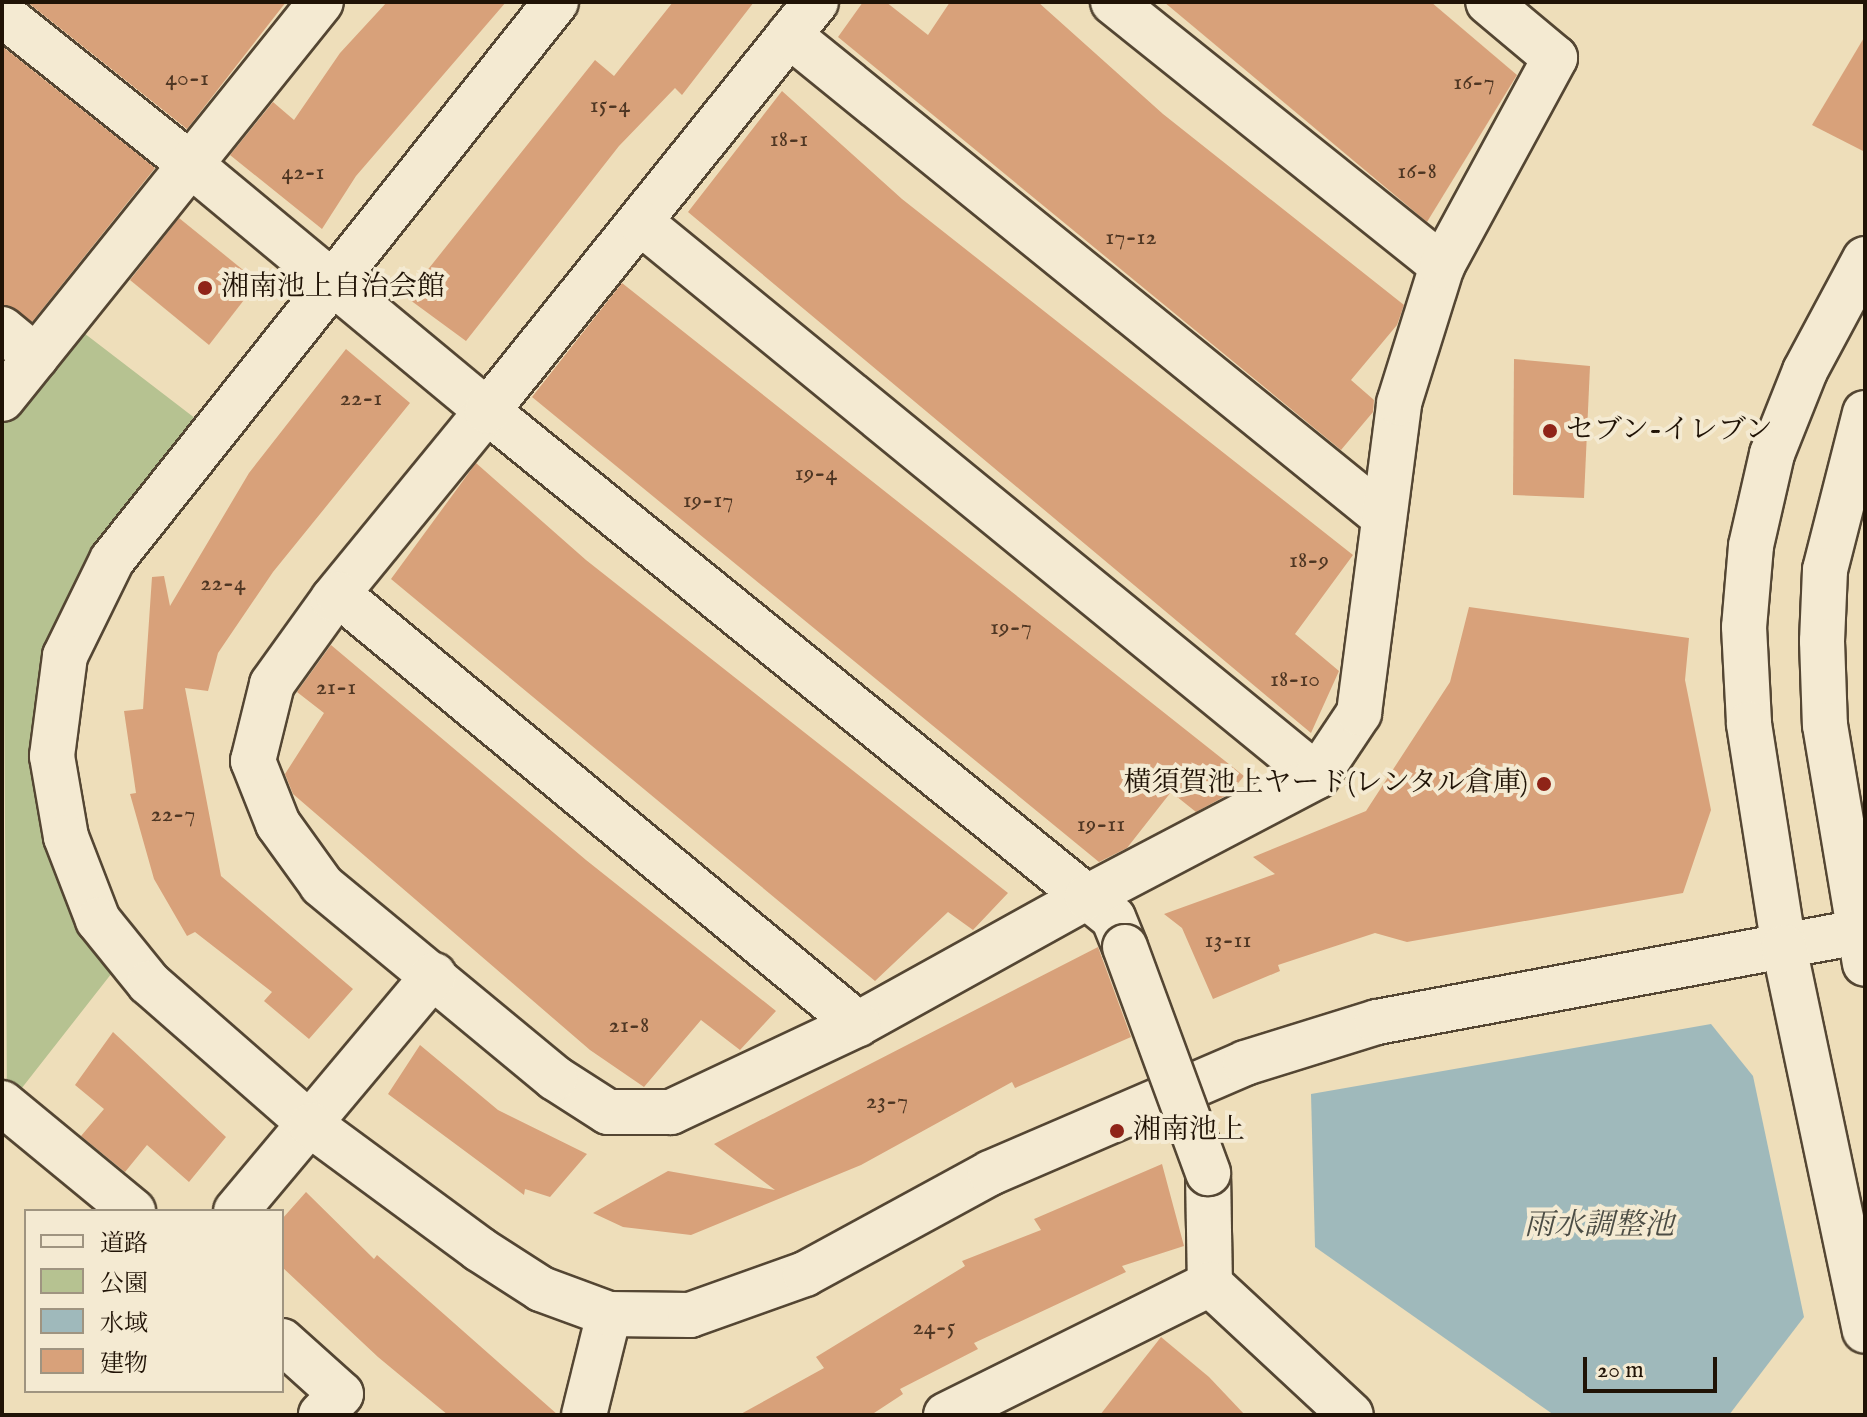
<!DOCTYPE html>
<html>
<head>
<meta charset="utf-8">
<style>
	body { margin:0 }
	#map { position:relative; width:1867px; height:1417px; overflow:hidden; background:#eedeba; font-family:"IM FELL English","Noto Serif JP",serif }
	div>[style] { position:absolute }
	[style*='--x'] { left:calc(var(--x)*1px); top:calc(var(--y)*1px); width:calc(var(--w)*1px); rotate:calc(var(--a)*1deg) }
	.green>* { inset:0; background:#b6c291 }
	.water>* { inset:0; background:#9fb9bb }
	.building>* { inset:0; background:#d8a17a }
	.roads { filter:drop-shadow(2px 0 #544633) drop-shadow(-2px 0 #544633) drop-shadow(0 2px #544633) drop-shadow(0 -2px #544633) }
	.minor>* { height:44px; margin:-22px; padding:0 22px; transform-origin:22px; border-radius:22px; background:#f4ead2 }
	.tertiary>* { height:44px; margin:-22px; padding:0 22px; transform-origin:22px; border-radius:22px; background:#f4ead2 }
	.bridges { filter:drop-shadow(2px 0 #544633) drop-shadow(-2px 0 #544633) drop-shadow(0 2px #544633) drop-shadow(0 -2px #544633) }
	.minor-bridge>* { height:44px; margin:-22px; padding:0 22px; transform-origin:22px; border-radius:22px; background:#f4ead2 }
	.dots>* { width:22px; height:22px; translate:-50% -50%; box-sizing:border-box; border:4px solid #f4ead2; border-radius:50% }
	span { translate:-50% -50%; white-space:nowrap; text-align:center; line-height:1.15; -webkit-text-stroke:8px #f4ead2; paint-order:stroke }
	.number-label { font-size:24px; color:#4e3623 }
	.number-label span { -webkit-text-stroke-width:0 }
	.poi-label { font-size:28px; color:#201306 }
	.left { translate:0 -50%; text-align:left }
	.right { translate:-100% -50%; text-align:right }
	.water-label { font-size:30px; color:#4c4d45; font-style:italic }
	.frame { position:absolute; inset:0; border:4px solid #201306; pointer-events:none }
	.legend { position:absolute; left:24px; top:1209px; width:260px; height:184px; box-sizing:border-box; background:#f4ead2; border:2px solid #9f9480; margin:0; padding:10px 14px; list-style:none; font-size:24px; color:#201306 }
	.legend li { display:flex; align-items:center; gap:16px; height:40px }
	.legend b { width:40px; border:2px solid #9f9480 }
	.scale { position:absolute; left:1583px; top:1357px; width:134px; height:36px; box-sizing:border-box; border:4px solid #201306; border-top:0; padding-left:10px; font-size:24px; line-height:28px; white-space:nowrap; color:#201306; -webkit-text-stroke:6px #f4ead2; paint-order:stroke }
</style>
</head>
<body>
<div id="map">
	<div class="green">
		<div style="clip-path:polygon(67px 320px,213px 432px,112px 560px,52px 756px,126px 955px,7px 1107px,2px 399px)"></div>
	</div>
	<div class="water">
		<div style="clip-path:polygon(1711px 1024px,1753px 1076px,1804px 1317px,1729px 1415px,1554px 1415px,1315px 1247px,1311px 1094px)"></div>
	</div>
	<div class="building">
		<div style="clip-path:polygon(27px 2px,286px 2px,187px 129px)"></div>
		<div style="clip-path:polygon(387px 2px,506px 2px,356px 176px,322px 229px,230px 155px,273px 102px,294px 120px,340px 53px)"></div>
		<div style="clip-path:polygon(673px 2px,754px 2px,682px 95px,675px 88px,619px 146px,466px 341px,406px 297px,595px 60px,614px 76px)"></div>
		<div style="clip-path:polygon(863px 2px,886px 2px,928px 35px,950px 2px,1038px 2px,1163px 114px,1404px 305px,1397px 325px,1351px 380px,1374px 400px,1373px 412px,1341px 450px,838px 37px)"></div>
		<div style="clip-path:polygon(1164px 2px,1431px 2px,1517px 75px,1427px 222px)"></div>
		<div style="clip-path:polygon(1865px 36px,1865px 152px,1812px 125px)"></div>
		<div style="clip-path:polygon(2px 46px,155px 168px,32px 322px,2px 305px)"></div>
		<div style="clip-path:polygon(782px 91px,902px 199px,1353px 555px,1295px 634px,1339px 671px,1311px 733px,688px 212px)"></div>
		<div style="clip-path:polygon(179px 218px,258px 282px,209px 345px,130px 280px)"></div>
		<div style="clip-path:polygon(622px 283px,1244px 776px,1229px 794px,1196px 812px,1171px 792px,1127px 848px,1099px 862px,532px 397px)"></div>
		<div style="clip-path:polygon(346px 349px,410px 403px,273px 572px,218px 653px,208px 691px,185px 688px,221px 876px,353px 989px,309px 1039px,264px 1001px,272px 992px,195px 932px,187px 936px,154px 879px,130px 794px,136px 793px,124px 711px,143px 709px,152px 577px,164px 576px,170px 606px,249px 473px)"></div>
		<div style="clip-path:polygon(1514px 359px,1590px 366px,1584px 498px,1513px 495px)"></div>
		<div style="clip-path:polygon(476px 463px,586px 560px,1008px 893px,973px 930px,948px 912px,875px 981px,391px 579px)"></div>
		<div style="clip-path:polygon(1469px 607px,1689px 638px,1685px 680px,1711px 810px,1683px 893px,1407px 942px,1375px 933px,1278px 965px,1280px 971px,1213px 999px,1182px 928px,1164px 914px,1275px 874px,1253px 857px,1366px 811px,1450px 682px)"></div>
		<div style="clip-path:polygon(331px 645px,586px 860px,776px 1011px,740px 1050px,701px 1020px,644px 1087px,590px 1050px,293px 794px,285px 774px,324px 713px,297px 692px)"></div>
		<div style="clip-path:polygon(1098px 947px,1131px 1037px,1015px 1088px,1012px 1082px,861px 1165px,691px 1235px,623px 1227px,593px 1213px,668px 1171px,775px 1190px,714px 1144px)"></div>
		<div style="clip-path:polygon(113px 1032px,226px 1137px,189px 1182px,147px 1145px,125px 1172px,81px 1136px,104px 1109px,75px 1085px)"></div>
		<div style="clip-path:polygon(420px 1045px,498px 1110px,587px 1154px,550px 1197px,525px 1189px,524px 1195px,388px 1094px)"></div>
		<div style="clip-path:polygon(1162px 1164px,1184px 1246px,1122px 1266px,1126px 1272px,974px 1343px,978px 1349px,900px 1389px,903px 1394px,871px 1415px,739px 1415px,824px 1368px,816px 1357px,965px 1266px,962px 1261px,1041px 1230px,1034px 1219px)"></div>
		<div style="clip-path:polygon(306px 1192px,374px 1259px,377px 1255px,558px 1415px,448px 1415px,378px 1357px,282px 1267px,282px 1219px)"></div>
		<div style="clip-path:polygon(1161px 1337px,1209px 1377px,1245px 1415px,1100px 1415px)"></div>
	</div>
	<div class="roads">
		<div class="minor">
			<div style="--x:1113;--y:2;--w:422;--a:38.7"></div>
			<div style="--x:2;--y:14;--w:242;--a:38.6"></div>
			<div style="--x:191;--y:165;--w:385;--a:39.7"></div>
			<div style="--x:487;--y:411;--w:772;--a:39.01"></div>
			<div style="--x:1087;--y:897;--w:262;--a:151"></div>
			<div style="--x:858;--y:1024;--w:207;--a:154.8"></div>
			<div style="--x:671;--y:1112;--w:63;--a:180"></div>
			<div style="--x:608;--y:1112;--w:63;--a:-147.3"></div>
			<div style="--x:555;--y:1078;--w:303;--a:-140.4"></div>
			<div style="--x:322;--y:885;--w:75;--a:-125.8"></div>
			<div style="--x:278;--y:824;--w:68;--a:-111.6"></div>
			<div style="--x:253;--y:761;--w:79;--a:-76.1"></div>
			<div style="--x:272;--y:684;--w:105;--a:-54.3"></div>
			<div style="--x:333;--y:599;--w:243;--a:-50.7"></div>
			<div style="--x:487;--y:411;--w:525;--a:-51.19"></div>
			<div style="--x:789;--y:35;--w:761;--a:39.02"></div>
			<div style="--x:640;--y:222;--w:875;--a:39.29"></div>
			<div style="--x:2;--y:329;--w:44;--a:39.5"></div>
			<div style="--x:2;--y:399;--w:509;--a:-51.22"></div>
			<div style="--x:338;--y:594;--w:675;--a:39.59"></div>
			<div style="--x:1125;--y:947;--w:31;--a:-112"></div>
			<div style="--x:1113;--y:918;--w:33;--a:-141"></div>
			<div style="--x:1087;--y:897;--w:260;--a:-27.7"></div>
			<div style="--x:1317;--y:776;--w:76;--a:-56.3"></div>
			<div style="--x:1359;--y:713;--w:313;--a:-82.6"></div>
			<div style="--x:1399;--y:403;--w:144;--a:-72.6"></div>
			<div style="--x:1442;--y:266;--w:237;--a:-61.5"></div>
			<div style="--x:1555;--y:58;--w:87;--a:-140.1"></div>
			<div style="--x:2;--y:1103;--w:170;--a:39.5"></div>
			<div style="--x:1208;--y:1173;--w:111;--a:89"></div>
			<div style="--x:236;--y:1211;--w:308;--a:-50"></div>
			<div style="--x:282;--y:1341;--w:79;--a:41.9"></div>
			<div style="--x:341;--y:1394;--w:29;--a:134"></div>
			<div style="--x:584;--y:1415;--w:104;--a:-76.1"></div>
			<div style="--x:946;--y:1415;--w:295;--a:-26.4"></div>
			<div style="--x:1210;--y:1284;--w:192;--a:42.9"></div>
		</div>
		<div class="tertiary">
			<div style="--x:556;--y:2;--w:713;--a:128.51"></div>
			<div style="--x:112;--y:560;--w:107;--a:116.1"></div>
			<div style="--x:65;--y:656;--w:101;--a:97.4"></div>
			<div style="--x:52;--y:756;--w:82;--a:80.2"></div>
			<div style="--x:66;--y:837;--w:89;--a:68.9"></div>
			<div style="--x:98;--y:920;--w:81;--a:51"></div>
			<div style="--x:149;--y:983;--w:215;--a:41.2"></div>
			<div style="--x:311;--y:1125;--w:209;--a:36.4"></div>
			<div style="--x:479;--y:1249;--w:74;--a:32.8"></div>
			<div style="--x:541;--y:1289;--w:72;--a:20.2"></div>
			<div style="--x:609;--y:1314;--w:81;--a:0.7"></div>
			<div style="--x:690;--y:1315;--w:122;--a:-19.6"></div>
			<div style="--x:805;--y:1274;--w:211;--a:-28.6"></div>
			<div style="--x:990;--y:1173;--w:278;--a:-23.3"></div>
			<div style="--x:1245;--y:1063;--w:138;--a:-17.3"></div>
			<div style="--x:1377;--y:1022;--w:489;--a:-10.6"></div>
			<div style="--x:1865;--y:259;--w:127;--a:118.2"></div>
			<div style="--x:1805;--y:371;--w:89;--a:111.7"></div>
			<div style="--x:1772;--y:454;--w:94;--a:102.9"></div>
			<div style="--x:1751;--y:546;--w:81;--a:94.9"></div>
			<div style="--x:1744;--y:627;--w:97;--a:87"></div>
			<div style="--x:1749;--y:724;--w:226;--a:81.1"></div>
			<div style="--x:1784;--y:947;--w:392;--a:78.1"></div>
			<div style="--x:1865;--y:413;--w:162;--a:104.3"></div>
			<div style="--x:1825;--y:570;--w:71;--a:92.4"></div>
			<div style="--x:1822;--y:641;--w:84;--a:88"></div>
			<div style="--x:1825;--y:725;--w:242;--a:80.5"></div>
		</div>
	</div>
	<div class="bridges">
		<div class="minor-bridge">
			<div style="--x:1125;--y:947;--w:241;--a:69.8"></div>
		</div>
	</div>
	<div class="dots">
		<div style="left:205px;top:288px;background:#8f2418"></div>
		<div style="left:1550px;top:431px;background:#8f2418"></div>
		<div style="left:1544px;top:784px;background:#8f2418"></div>
		<div style="left:1117px;top:1131px;background:#8f2418"></div>
	</div>
	<div class="number-label">
		<span style="left:187px;top:79px">40-1</span>
		<span style="left:1474px;top:83px">16-7</span>
		<span style="left:610px;top:106px">15-4</span>
		<span style="left:789px;top:140px">18-1</span>
		<span style="left:1417px;top:172px">16-8</span>
		<span style="left:303px;top:173px">42-1</span>
		<span style="left:1131px;top:238px">17-12</span>
		<span style="left:361px;top:399px">22-1</span>
		<span style="left:816px;top:474px">19-4</span>
		<span style="left:708px;top:501px">19-17</span>
		<span style="left:1309px;top:561px">18-9</span>
		<span style="left:223px;top:584px">22-4</span>
		<span style="left:1011px;top:628px">19-7</span>
		<span style="left:1295px;top:680px">18-10</span>
		<span style="left:336px;top:688px">21-1</span>
		<span style="left:173px;top:815px">22-7</span>
		<span style="left:1101px;top:825px">19-11</span>
		<span style="left:1228px;top:941px">13-11</span>
		<span style="left:629px;top:1026px">21-8</span>
		<span style="left:887px;top:1102px">23-7</span>
		<span style="left:934px;top:1328px">24-5</span>
	</div>
	<div class="poi-label">
		<span class="left" style="left:221px;top:288px">湘南池上自治会館</span>
		<span class="left" style="left:1566px;top:431px">セブン-イレブン</span>
		<span class="right" style="left:1528px;top:784px">横須賀池上ヤード(レンタル倉庫)</span>
		<span class="left" style="left:1133px;top:1131px">湘南池上</span>
	</div>
	<div class="water-label">
		<span style="left:1599px;top:1226px">雨水調整池</span>
	</div>
	<div class="frame"></div>
	<ul class="legend">
	<li><b style="height:10px;background:#f4ead2"></b>道路</li>
	<li><b style="height:22px;background:#b6c291"></b>公園</li>
	<li><b style="height:22px;background:#9fb9bb"></b>水域</li>
	<li><b style="height:22px;background:#d8a17a"></b>建物</li>
	</ul>
	<div class="scale">20 m</div>
</div>
</body>
</html>
